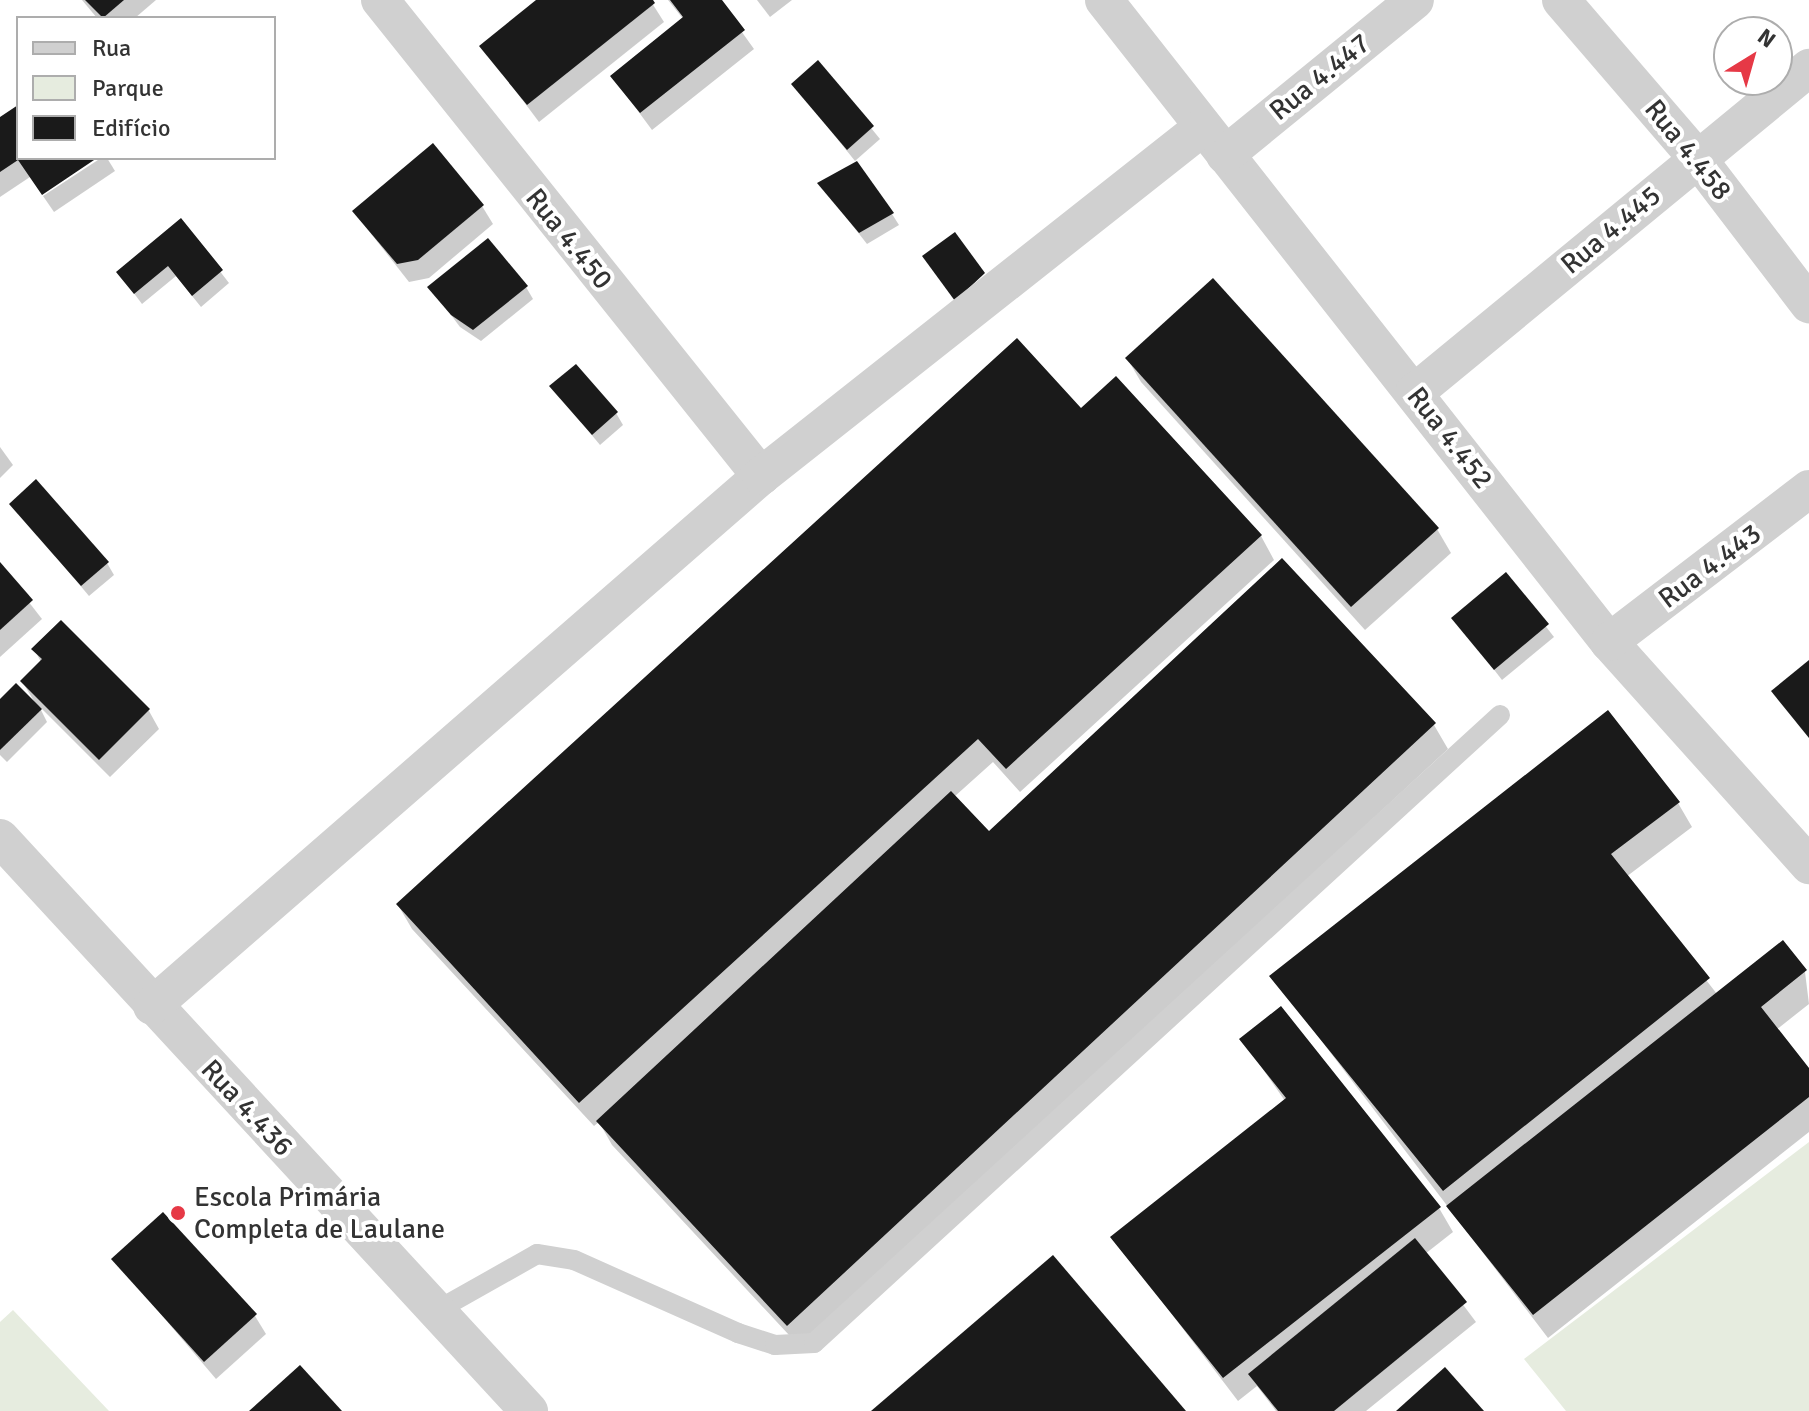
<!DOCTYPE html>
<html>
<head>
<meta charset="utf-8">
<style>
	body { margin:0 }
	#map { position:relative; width:1809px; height:1411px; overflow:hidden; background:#fff; font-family:Signika,sans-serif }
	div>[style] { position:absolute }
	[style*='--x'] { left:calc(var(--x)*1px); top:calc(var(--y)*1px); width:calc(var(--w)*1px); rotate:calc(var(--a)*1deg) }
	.green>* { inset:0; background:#e6ecdf }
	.shadow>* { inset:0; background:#0003 }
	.building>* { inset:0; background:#1a1a1a }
	.service>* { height:20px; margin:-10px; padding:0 10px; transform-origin:10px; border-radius:10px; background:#d0d0d0 }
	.minor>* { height:38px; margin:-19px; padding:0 19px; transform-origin:19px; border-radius:19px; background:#d0d0d0 }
	.dots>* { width:22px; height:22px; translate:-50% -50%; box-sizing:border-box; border:4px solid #fff; border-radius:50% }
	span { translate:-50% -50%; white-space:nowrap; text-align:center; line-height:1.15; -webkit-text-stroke:8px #fff; paint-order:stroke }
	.street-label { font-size:28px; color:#333 }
	.poi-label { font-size:28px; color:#333 }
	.left { translate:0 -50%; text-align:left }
	.legend { position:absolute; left:16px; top:16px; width:260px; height:144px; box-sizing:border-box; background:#fff; border:2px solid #adadad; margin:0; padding:10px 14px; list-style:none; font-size:24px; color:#333 }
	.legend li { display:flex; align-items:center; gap:16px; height:40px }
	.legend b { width:40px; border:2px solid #adadad }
	.north { position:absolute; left:1713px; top:16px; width:80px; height:80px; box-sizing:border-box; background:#fff; border:2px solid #adadad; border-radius:50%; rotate:37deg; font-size:22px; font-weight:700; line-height:32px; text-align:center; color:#333 }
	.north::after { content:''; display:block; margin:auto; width:28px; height:36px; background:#e63946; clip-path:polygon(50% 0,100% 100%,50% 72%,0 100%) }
</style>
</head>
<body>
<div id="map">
	<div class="green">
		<div style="clip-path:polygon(1809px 1142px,1809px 1411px,1566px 1411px,1524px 1359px)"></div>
		<div style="clip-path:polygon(13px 1310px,109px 1411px,0 1411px,0 1322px)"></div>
	</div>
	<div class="shadow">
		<div style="clip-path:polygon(82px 0,156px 0,135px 18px,97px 18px)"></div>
		<div style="clip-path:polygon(539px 0,650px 0,664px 22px,539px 122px,482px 46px)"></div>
		<div style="clip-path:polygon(668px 0,719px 0,754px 49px,652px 130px,612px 76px,684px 20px)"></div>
		<div style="clip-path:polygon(757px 0,792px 0,770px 17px)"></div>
		<div style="clip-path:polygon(818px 63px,880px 139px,855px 161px,793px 84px)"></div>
		<div style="clip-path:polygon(18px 108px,18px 158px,94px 158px,30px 177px,0 197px,0 120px)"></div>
		<div style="clip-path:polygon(101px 158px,107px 158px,115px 171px,54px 212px,43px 196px)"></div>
		<div style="clip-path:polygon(820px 184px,892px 214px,899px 225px,867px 244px)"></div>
		<div style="clip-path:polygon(482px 206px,493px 224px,429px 278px,409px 282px,354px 212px)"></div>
		<div style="clip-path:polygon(181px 221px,229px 283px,201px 307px,176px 276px,142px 304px,118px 272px)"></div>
		<div style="clip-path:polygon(430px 287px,526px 287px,533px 299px,481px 341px,460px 327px)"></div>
		<div style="clip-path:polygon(1127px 358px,1437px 529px,1451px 553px,1365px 630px,1141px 382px)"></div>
		<div style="clip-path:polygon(552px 387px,616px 413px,623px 425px,600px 445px)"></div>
		<div style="clip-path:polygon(1081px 411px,1261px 536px,1274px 560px,1020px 792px,993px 762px,954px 797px,988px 834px,1434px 725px,1448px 749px,802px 1349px,612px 1145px,599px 1122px,594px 1126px,412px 929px,398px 905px)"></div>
		<div style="clip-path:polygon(0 447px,13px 465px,0 478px)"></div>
		<div style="clip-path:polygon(12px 504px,107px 563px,114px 575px,89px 596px)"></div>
		<div style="clip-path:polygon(0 565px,42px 619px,0 657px)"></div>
		<div style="clip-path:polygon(1506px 575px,1554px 637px,1502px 680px,1454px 618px)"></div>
		<div style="clip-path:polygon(61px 623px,149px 711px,159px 729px,110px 777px,39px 706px,47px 722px,7px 762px,0 755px,0 702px,35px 703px,22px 681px,41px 662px,34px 649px)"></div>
		<div style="clip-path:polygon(1678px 803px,1692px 827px,1626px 877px,1717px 994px,1782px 942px,1805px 972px,1809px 1004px,1776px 1030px,1809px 1071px,1809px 1132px,1548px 1338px,1272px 976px)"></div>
		<div style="clip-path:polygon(1242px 1039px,1439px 1208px,1453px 1232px,1425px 1254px,1476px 1322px,1366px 1411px,1276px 1411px,1257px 1386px,1238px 1401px,1113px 1237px,1285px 1101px)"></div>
		<div style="clip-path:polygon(114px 1259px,255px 1316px,266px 1334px,216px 1379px)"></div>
	</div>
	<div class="building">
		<div style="clip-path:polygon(85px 0,124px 0,103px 18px)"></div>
		<div style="clip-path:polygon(536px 0,653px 0,655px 3px,527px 105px,479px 46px)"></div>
		<div style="clip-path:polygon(670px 0,722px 0,745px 30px,640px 113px,610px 76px,683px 17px)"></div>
		<div style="clip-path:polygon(818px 60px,874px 126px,847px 150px,791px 84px)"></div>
		<div style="clip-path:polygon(18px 105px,18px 158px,97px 158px,42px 195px,18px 160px,0 172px,0 117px)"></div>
		<div style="clip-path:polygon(433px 143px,484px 205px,418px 260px,397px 264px,352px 211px)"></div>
		<div style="clip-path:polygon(857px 161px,894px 213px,859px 233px,817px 183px)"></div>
		<div style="clip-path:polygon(181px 218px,223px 270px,192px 296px,168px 266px,134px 294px,116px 272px)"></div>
		<div style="clip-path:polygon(955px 232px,985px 273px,955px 301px,922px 256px)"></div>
		<div style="clip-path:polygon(488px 238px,528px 286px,473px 330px,451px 315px,427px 287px)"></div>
		<div style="clip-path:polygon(1213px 278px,1439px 528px,1351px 607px,1125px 358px)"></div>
		<div style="clip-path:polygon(1017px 338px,1081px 408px,1116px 376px,1262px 535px,1006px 769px,978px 739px,579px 1103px,396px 904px)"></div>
		<div style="clip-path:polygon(576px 364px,618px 412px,592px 435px,549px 386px)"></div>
		<div style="clip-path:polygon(36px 479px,109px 562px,81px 586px,9px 504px)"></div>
		<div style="clip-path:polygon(1282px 558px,1436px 723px,787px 1326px,596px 1121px,951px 791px,989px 831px)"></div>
		<div style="clip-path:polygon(0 562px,33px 600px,0 630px)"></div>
		<div style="clip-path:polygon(1506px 572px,1549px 624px,1494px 670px,1451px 618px)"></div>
		<div style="clip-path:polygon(61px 620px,150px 709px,99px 760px,20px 681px,42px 659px,31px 649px)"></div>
		<div style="clip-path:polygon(1809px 660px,1809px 738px,1771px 691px)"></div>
		<div style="clip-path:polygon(16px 683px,42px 709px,0 750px,0 699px)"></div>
		<div style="clip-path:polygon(1608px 710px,1680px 802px,1611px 854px,1710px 978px,1443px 1191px,1269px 976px)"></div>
		<div style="clip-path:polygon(1783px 940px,1807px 970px,1761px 1007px,1809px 1068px,1809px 1097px,1533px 1315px,1446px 1206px)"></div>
		<div style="clip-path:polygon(1281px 1006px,1441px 1207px,1223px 1378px,1110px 1237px,1286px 1098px,1239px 1039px)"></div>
		<div style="clip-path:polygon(163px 1212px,257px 1314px,204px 1362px,111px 1259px)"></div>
		<div style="clip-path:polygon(1415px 1238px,1467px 1302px,1334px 1411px,1278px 1411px,1248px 1374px)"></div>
		<div style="clip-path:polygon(1053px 1255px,1186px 1411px,871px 1411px)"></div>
		<div style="clip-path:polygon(300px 1365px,342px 1411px,249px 1411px)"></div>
		<div style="clip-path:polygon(1445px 1367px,1484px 1411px,1396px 1411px)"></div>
	</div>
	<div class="service">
		<div style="--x:436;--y:1311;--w:116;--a:-29.4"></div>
		<div style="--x:537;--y:1254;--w:37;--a:9"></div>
		<div style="--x:574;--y:1260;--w:180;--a:24"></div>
		<div style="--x:738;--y:1333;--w:39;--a:18"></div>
		<div style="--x:775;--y:1345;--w:39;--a:-3"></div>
		<div style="--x:814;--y:1343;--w:930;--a:-42.47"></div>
	</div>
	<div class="minor">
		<div style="--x:380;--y:0;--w:610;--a:51.33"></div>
		<div style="--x:1104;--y:0;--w:817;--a:51.81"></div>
		<div style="--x:1609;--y:642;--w:300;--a:48.1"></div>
		<div style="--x:1561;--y:0;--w:210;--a:49.3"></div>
		<div style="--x:1698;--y:159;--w:183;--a:52.6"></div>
		<div style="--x:1225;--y:155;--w:245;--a:-39.2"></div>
		<div style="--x:1414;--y:393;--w:512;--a:-39.45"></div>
		<div style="--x:1609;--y:642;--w:252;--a:-37.4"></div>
		<div style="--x:0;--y:838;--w:780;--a:47.29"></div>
		<div style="--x:152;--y:1006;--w:807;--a:-41.03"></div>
		<div style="--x:761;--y:476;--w:563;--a:-38.29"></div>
	</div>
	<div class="dots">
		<div style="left:178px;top:1213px;background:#e63946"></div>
	</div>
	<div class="street-label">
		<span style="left:1320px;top:77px;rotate:-39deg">Rua 4.447</span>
		<span style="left:1688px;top:150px;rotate:51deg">Rua 4.458</span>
		<span style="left:1611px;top:230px;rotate:-40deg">Rua 4.445</span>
		<span style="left:569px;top:239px;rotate:51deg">Rua 4.450</span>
		<span style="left:1450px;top:438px;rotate:52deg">Rua 4.452</span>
		<span style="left:1710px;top:566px;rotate:-37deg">Rua 4.443</span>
		<span style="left:247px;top:1108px;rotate:47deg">Rua 4.436</span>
	</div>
	<div class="poi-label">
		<span class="left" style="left:194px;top:1213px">Escola Primária<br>Completa de Laulane</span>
	</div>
	<ul class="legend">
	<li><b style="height:10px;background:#d0d0d0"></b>Rua</li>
	<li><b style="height:22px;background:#e6ecdf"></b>Parque</li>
	<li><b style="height:22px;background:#1a1a1a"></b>Edifício</li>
	</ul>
	<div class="north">N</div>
</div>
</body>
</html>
